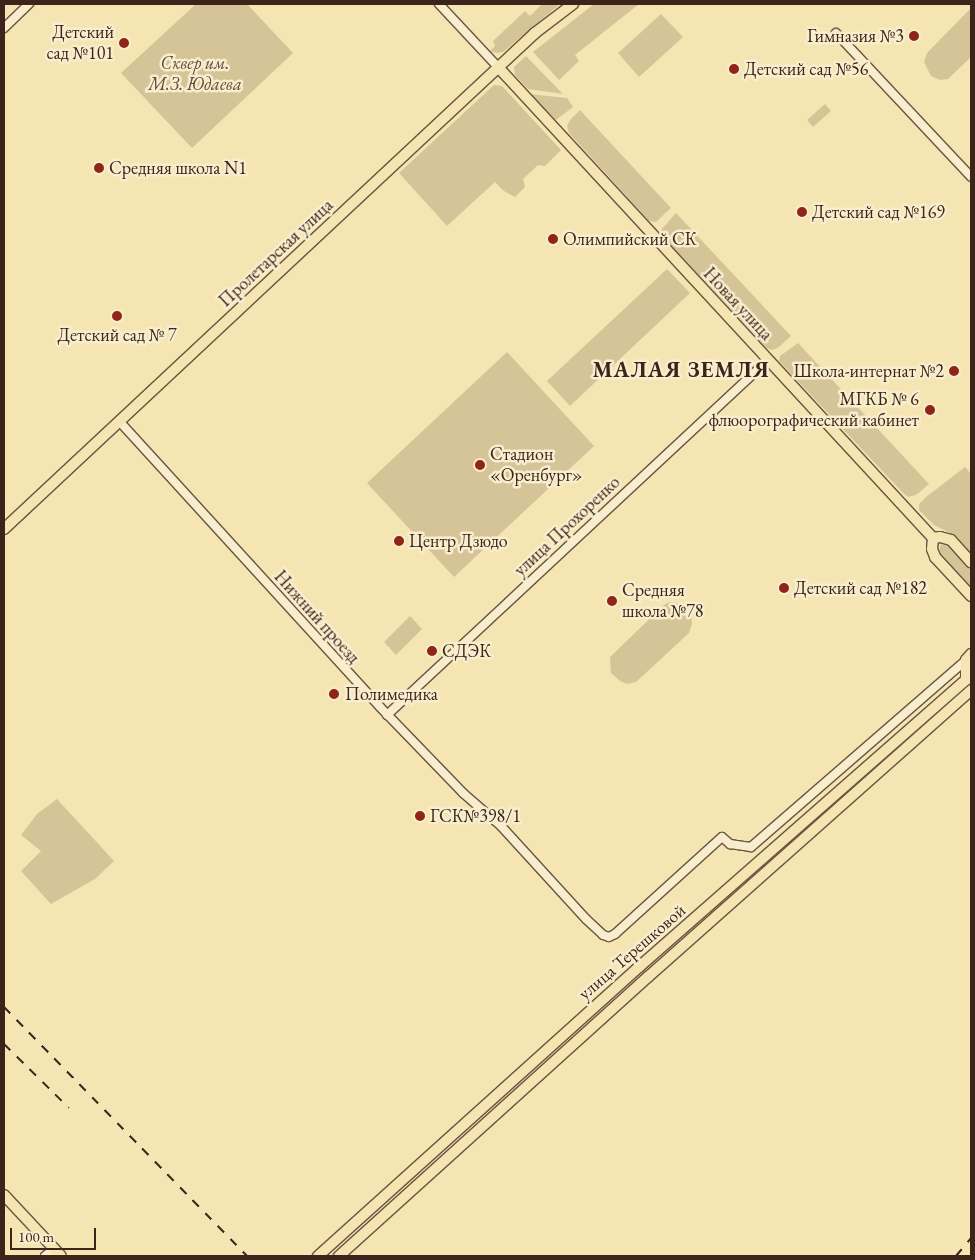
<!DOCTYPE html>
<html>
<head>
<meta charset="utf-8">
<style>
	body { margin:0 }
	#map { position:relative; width:975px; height:1260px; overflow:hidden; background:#f5e5b3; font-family:"EB Garamond",serif }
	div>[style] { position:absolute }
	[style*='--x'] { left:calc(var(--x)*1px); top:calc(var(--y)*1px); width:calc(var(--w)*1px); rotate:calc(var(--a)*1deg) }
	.green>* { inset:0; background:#d6c499 }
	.roads { filter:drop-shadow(1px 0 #6b5440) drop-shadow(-1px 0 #6b5440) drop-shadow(0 1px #6b5440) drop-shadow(0 -1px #6b5440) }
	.minor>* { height:8px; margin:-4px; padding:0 4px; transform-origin:4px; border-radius:4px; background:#f8eece }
	.major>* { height:10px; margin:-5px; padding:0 5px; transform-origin:5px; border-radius:5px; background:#f5e5b3 }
	.rail>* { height:2px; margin-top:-1px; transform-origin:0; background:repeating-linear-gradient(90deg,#3d241a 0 9px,transparent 0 18px) }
	.dots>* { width:14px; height:14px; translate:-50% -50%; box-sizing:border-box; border:2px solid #f8eece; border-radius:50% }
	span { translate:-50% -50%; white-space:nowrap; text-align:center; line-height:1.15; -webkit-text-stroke:5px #f8eece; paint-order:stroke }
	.poi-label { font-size:18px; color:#3d241a }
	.right { translate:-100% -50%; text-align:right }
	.left { translate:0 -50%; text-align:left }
	.park-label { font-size:18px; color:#634c3a; font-style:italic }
	.street-label { font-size:18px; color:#3d241a }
	.district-label { font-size:22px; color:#3d241a; font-weight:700; letter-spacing:1px }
	.frame { position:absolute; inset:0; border:5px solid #3d241a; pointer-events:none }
	.scale { position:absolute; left:10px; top:1228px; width:86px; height:22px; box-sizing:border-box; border:2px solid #3d241a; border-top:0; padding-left:6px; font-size:15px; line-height:18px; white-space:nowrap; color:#3d241a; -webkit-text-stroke:4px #f8eece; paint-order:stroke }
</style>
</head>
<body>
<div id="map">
	<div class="green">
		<div style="clip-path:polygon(196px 4px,247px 4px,293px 53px,192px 148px,121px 73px)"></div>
		<div style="clip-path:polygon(542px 4px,560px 4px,503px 52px,497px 53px,490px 51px,495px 46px,493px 41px,525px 11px,530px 16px)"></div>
		<div style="clip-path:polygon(594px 4px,639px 4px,575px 55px,579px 61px,559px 80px,533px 52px)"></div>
		<div style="clip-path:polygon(971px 8px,971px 57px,948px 79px,940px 80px,931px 76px,924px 62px,927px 53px)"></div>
		<div style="clip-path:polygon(661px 14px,683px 37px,639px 77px,618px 53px)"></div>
		<div style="clip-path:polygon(526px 56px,563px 94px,528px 89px,515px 75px,514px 67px)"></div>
		<div style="clip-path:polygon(494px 85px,502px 86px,561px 150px,545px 166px,538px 165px,523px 179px,525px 187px,515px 197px,504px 191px,495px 182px,447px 226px,399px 173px)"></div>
		<div style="clip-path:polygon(529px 94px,567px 98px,573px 107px,556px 120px)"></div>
		<div style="clip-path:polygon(825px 104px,831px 111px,813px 127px,807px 120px)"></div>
		<div style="clip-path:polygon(580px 110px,671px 208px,656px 222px,649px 221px,569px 133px,567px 126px,570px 120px)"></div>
		<div style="clip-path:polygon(676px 213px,791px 336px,779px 347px,772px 350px,767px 348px,663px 237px,661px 230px)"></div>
		<div style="clip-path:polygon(667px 269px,690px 293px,570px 406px,547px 381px)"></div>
		<div style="clip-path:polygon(798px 343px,929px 484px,916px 495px,908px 497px,904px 494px,779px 361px,780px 356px)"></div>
		<div style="clip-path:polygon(507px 352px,594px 446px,454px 577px,367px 483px)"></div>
		<div style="clip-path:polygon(965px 467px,971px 474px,971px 554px,954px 535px,934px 525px,919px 510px,919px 504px,926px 497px)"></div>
		<div style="clip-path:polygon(941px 544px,950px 546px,971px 569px,971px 591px,938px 554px)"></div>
		<div style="clip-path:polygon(669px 602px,677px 603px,691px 615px,692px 624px,689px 633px,636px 682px,627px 684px,620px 681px,611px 673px,610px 657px,664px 605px)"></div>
		<div style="clip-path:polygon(410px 616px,422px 629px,396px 655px,384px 642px)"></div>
		<div style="clip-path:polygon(57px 799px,114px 861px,95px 879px,51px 904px,21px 871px,41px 851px,21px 835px,37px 814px)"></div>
	</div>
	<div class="roads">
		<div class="minor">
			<div style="--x:439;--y:4;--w:86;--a:46.9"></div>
			<div style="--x:4;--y:28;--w:35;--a:-44"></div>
			<div style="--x:836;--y:33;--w:197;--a:46.8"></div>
			<div style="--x:119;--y:421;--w:387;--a:47.6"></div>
			<div style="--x:380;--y:707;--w:120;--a:46"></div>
			<div style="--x:463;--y:793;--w:50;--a:41"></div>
			<div style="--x:501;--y:826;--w:126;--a:47.6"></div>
			<div style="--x:586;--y:919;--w:23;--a:43"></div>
			<div style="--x:603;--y:935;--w:6;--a:18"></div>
			<div style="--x:609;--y:937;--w:7;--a:-27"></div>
			<div style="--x:615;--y:934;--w:144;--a:-42.2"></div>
			<div style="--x:722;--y:837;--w:11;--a:41"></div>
			<div style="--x:730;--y:844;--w:21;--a:8"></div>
			<div style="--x:751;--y:847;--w:285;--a:-41"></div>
			<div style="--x:387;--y:715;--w:521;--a:-42.98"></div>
			<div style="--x:45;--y:1256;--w:11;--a:-38"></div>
		</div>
		<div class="major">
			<div style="--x:498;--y:67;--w:641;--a:47.28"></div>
			<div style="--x:933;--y:538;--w:11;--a:95"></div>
			<div style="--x:932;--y:549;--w:9;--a:69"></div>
			<div style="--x:935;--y:557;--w:53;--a:47.3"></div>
			<div style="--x:4;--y:529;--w:727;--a:-43.05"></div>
			<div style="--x:535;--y:33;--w:48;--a:-37.3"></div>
			<div style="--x:933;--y:538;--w:7;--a:-8"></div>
			<div style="--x:940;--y:537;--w:11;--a:15"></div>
			<div style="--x:951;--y:540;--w:30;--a:48"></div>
			<div style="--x:966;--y:680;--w:20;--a:-90"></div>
			<div style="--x:966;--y:660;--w:8;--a:-50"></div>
			<div style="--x:4;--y:1195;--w:83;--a:46.9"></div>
			<div style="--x:318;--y:1256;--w:432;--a:-42"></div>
			<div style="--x:639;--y:967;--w:442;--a:-41.3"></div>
			<div style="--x:339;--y:1256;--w:416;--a:-42.1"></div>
			<div style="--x:648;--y:977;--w:432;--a:-41.6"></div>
		</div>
	</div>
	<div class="rail">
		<div style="--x:4;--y:1007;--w:348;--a:45.7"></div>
		<div style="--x:4;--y:1044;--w:91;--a:44.6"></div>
		<div style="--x:956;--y:1256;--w:23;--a:-50"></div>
	</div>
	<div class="dots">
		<div style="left:914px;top:36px;background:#8f2418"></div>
		<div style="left:124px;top:43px;background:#8f2418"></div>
		<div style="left:734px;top:69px;background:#8f2418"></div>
		<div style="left:99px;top:168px;background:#8f2418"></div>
		<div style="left:802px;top:212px;background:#8f2418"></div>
		<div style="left:553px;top:239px;background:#8f2418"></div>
		<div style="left:117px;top:316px;background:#8f2418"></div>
		<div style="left:954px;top:371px;background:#8f2418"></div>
		<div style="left:930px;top:410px;background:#8f2418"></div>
		<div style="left:480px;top:465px;background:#8f2418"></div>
		<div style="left:399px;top:541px;background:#8f2418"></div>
		<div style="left:784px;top:588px;background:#8f2418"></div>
		<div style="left:612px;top:601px;background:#8f2418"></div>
		<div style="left:432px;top:651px;background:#8f2418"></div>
		<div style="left:334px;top:694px;background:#8f2418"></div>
		<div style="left:420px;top:816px;background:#8f2418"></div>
	</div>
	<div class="poi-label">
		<span class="right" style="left:114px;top:43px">Детский<br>сад №101</span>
		<span class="right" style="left:904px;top:36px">Гимназия №3</span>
		<span class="left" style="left:744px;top:69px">Детский сад №56</span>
		<span class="left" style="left:109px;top:168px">Средняя школа N1</span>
		<span class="left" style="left:812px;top:212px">Детский сад №169</span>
		<span class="left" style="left:563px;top:239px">Олимпийский СК</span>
		<span style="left:117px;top:335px">Детский сад № 7</span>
		<span class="right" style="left:944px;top:371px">Школа-интернат №2</span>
		<span class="right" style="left:919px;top:410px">МГКБ № 6<br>флюорографический кабинет</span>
		<span class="left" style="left:490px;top:465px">Стадион<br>«Оренбург»</span>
		<span class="left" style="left:409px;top:541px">Центр Дзюдо</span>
		<span class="left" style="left:794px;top:588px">Детский сад №182</span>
		<span class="left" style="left:622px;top:601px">Средняя<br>школа №78</span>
		<span class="left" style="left:442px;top:651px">СДЭК</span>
		<span class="left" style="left:345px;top:694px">Полимедика</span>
		<span class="left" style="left:430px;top:816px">ГСК№398/1</span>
	</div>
	<div class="park-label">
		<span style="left:195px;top:74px">Сквер им.<br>М.З. Юдаева</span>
	</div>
	<div class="street-label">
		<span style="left:276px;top:253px;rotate:-43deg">Пролетарская улица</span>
		<span style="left:738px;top:304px;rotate:47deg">Новая улица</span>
		<span style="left:567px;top:526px;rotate:-43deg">улица Прохоренко</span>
		<span style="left:317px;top:617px;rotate:48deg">Нижний проезд</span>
		<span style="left:632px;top:952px;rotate:-41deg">улица Терешковой</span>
	</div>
	<div class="district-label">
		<span style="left:681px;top:370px">МАЛАЯ ЗЕМЛЯ</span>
	</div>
	<div class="frame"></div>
	<div class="scale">100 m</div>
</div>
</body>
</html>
